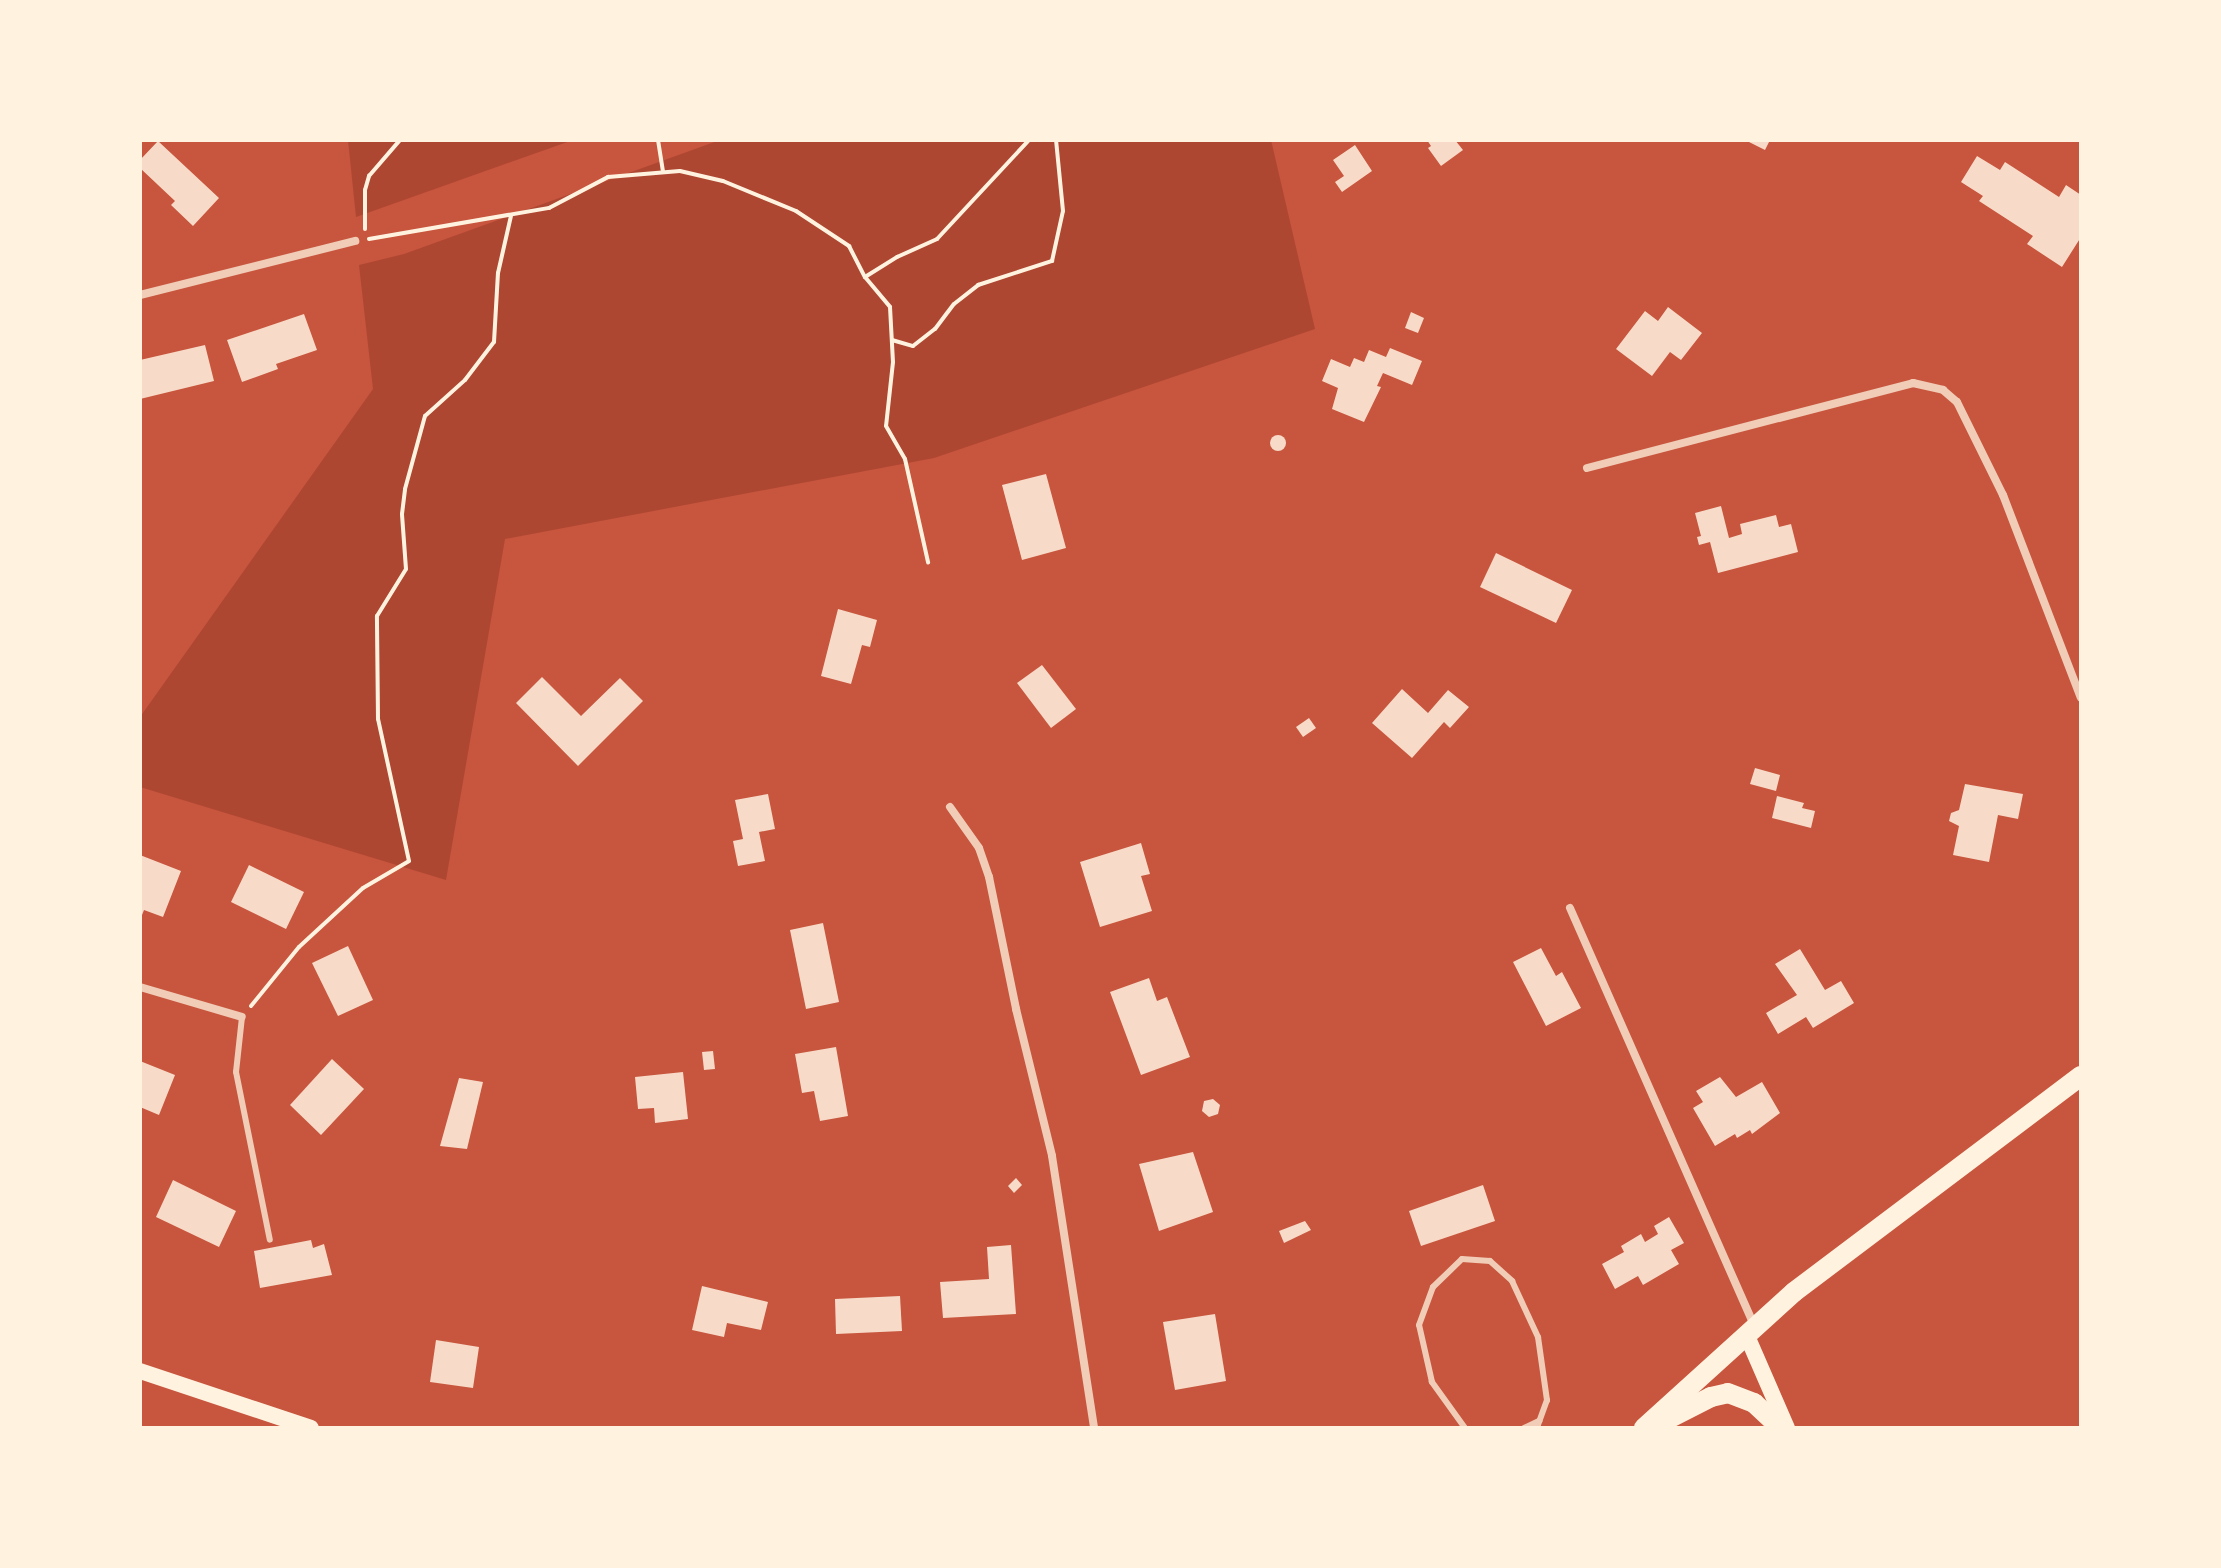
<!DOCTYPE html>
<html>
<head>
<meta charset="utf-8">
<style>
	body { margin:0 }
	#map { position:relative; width:2221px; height:1568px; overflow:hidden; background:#c8553d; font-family:Figtree,sans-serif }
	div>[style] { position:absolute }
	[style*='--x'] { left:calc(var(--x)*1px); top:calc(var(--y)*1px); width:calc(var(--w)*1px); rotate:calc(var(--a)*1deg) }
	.green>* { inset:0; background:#ae4732 }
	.building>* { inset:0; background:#f7dbc8 }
	.round { border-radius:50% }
	.path>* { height:4px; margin:-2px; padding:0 2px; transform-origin:2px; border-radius:2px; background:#fff3e0 }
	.service>* { height:6px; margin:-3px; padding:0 3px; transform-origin:3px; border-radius:3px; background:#f1ccb7 }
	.minor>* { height:8px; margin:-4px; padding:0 4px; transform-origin:4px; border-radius:4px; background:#f1ccb7 }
	.secondary>* { height:16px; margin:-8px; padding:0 8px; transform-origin:8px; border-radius:8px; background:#fff3e0 }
	.primary>* { height:20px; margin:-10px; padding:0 10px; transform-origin:10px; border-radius:10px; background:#fff3e0 }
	span { translate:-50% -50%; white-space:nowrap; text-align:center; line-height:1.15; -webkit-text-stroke:8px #fff3e0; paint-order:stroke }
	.frame { position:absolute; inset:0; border:142px solid #fff3e0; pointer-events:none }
</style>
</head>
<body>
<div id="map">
	<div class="green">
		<div style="clip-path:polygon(348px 140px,573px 140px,356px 217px)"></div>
		<div style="clip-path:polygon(720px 140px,1271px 140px,1315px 329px,934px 458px,505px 539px,446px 880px,140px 787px,140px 717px,373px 389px,359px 265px,404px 254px)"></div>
	</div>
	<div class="building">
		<div style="clip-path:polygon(1427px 140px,1455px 140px,1463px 150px,1441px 166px,1428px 148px,1431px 146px)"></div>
		<div style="clip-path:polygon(1745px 140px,1770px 140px,1765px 150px)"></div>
		<div style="clip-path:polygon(158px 141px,219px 198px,193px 226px,171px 205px,175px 201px,140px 168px,140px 160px)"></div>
		<div style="clip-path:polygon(1355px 145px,1372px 171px,1342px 192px,1335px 182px,1344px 176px,1333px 160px)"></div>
		<div style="clip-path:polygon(1977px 156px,2000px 170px,2005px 162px,2059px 197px,2066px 185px,2081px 195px,2081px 237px,2062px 267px,2027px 244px,2033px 236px,1979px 201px,1983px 196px,1961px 182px)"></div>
		<div style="clip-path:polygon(1668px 307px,1702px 333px,1681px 360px,1670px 352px,1652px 376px,1616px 349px,1645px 311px,1658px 321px)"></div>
		<div style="clip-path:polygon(1411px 312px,1424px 318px,1418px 333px,1405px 328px)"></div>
		<div style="clip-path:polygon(304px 314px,317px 350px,276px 364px,278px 369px,242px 382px,227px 340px)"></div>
		<div style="clip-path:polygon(205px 345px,214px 381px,140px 399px,140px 360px)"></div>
		<div style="clip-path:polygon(1390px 348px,1422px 361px,1412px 385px,1383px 373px,1377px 386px,1381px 387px,1364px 422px,1332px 409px,1338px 388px,1322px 381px,1331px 359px,1350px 367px,1354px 358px,1364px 362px,1369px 350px,1386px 357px)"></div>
		<div class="round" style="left:1270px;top:435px;width:16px;height:16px"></div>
		<div style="clip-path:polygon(1046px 474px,1066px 548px,1022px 560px,1002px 485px)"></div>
		<div style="clip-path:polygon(1721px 506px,1729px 538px,1742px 534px,1740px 524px,1776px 515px,1779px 527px,1791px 524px,1798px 552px,1718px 573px,1710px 542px,1699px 545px,1697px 537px,1701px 536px,1695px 513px)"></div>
		<div style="clip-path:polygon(1496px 553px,1572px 590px,1556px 623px,1480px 587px)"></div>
		<div style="clip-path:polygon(838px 609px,877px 620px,870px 647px,862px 645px,851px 684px,821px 676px)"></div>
		<div style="clip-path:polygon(1042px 665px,1076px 709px,1051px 728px,1017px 683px)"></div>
		<div style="clip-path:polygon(542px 677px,581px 716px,620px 678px,643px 701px,578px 766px,516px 703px)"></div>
		<div style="clip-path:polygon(1402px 689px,1428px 713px,1448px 690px,1469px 707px,1450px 728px,1444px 722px,1412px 758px,1372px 723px)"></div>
		<div style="clip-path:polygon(1309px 718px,1316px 728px,1303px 737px,1296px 727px)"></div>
		<div style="clip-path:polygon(1755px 768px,1780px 775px,1776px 791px,1750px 784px)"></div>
		<div style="clip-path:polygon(1965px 784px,2023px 794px,2018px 819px,1998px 815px,1989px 862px,1953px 855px,1959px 826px,1949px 821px,1951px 813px,1959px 810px)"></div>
		<div style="clip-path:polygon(768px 794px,775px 829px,759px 832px,765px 861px,738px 866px,733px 841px,743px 839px,735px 800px)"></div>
		<div style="clip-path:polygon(1777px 796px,1804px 803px,1802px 808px,1815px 811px,1811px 828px,1772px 818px)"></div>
		<div style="clip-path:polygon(1141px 843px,1150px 874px,1141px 876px,1152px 911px,1100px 927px,1080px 862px)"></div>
		<div style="clip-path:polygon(140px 855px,181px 871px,163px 917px,144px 910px,140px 920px)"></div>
		<div style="clip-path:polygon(249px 865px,304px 892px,286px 929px,231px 902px)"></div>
		<div style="clip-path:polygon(823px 923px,839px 1002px,806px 1009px,790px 930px)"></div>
		<div style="clip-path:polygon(348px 946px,373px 1000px,338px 1016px,312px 963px)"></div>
		<div style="clip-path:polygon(1541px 948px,1556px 976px,1562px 972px,1581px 1008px,1546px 1026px,1513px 962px)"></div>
		<div style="clip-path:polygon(1800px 949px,1825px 990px,1841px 981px,1854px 1003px,1813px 1028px,1806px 1017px,1778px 1034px,1766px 1013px,1797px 995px,1775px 964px)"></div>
		<div style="clip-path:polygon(1149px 978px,1157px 1001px,1167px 997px,1190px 1057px,1141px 1075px,1110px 992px)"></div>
		<div style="clip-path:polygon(836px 1047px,848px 1116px,820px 1121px,814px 1091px,802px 1093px,795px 1054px)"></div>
		<div style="clip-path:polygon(713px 1051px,715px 1069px,704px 1070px,702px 1052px)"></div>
		<div style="clip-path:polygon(332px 1059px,364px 1089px,321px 1135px,290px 1105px)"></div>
		<div style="clip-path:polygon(140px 1061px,175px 1075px,159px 1115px,140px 1107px)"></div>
		<div style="clip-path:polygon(683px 1072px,688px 1119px,655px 1123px,654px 1108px,638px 1109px,635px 1077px)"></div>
		<div style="clip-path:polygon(1720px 1077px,1736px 1097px,1762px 1082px,1780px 1113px,1752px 1134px,1750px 1130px,1737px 1138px,1735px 1134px,1715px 1146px,1693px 1108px,1703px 1102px,1696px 1091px)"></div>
		<div style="clip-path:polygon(459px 1078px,483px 1082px,467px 1149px,440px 1146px)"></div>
		<div style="clip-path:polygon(1213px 1099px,1220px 1105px,1218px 1114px,1209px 1117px,1202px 1111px,1204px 1101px)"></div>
		<div style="clip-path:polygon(1193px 1152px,1213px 1212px,1159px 1231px,1139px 1164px)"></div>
		<div style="clip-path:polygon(1016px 1178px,1022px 1185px,1014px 1193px,1008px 1186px)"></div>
		<div style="clip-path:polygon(173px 1180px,236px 1211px,219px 1247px,156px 1217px)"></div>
		<div style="clip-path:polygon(1483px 1185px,1495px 1221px,1421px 1246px,1409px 1211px)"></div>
		<div style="clip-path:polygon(1669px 1217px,1684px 1243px,1671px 1250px,1679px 1264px,1643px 1285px,1638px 1276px,1615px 1289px,1602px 1264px,1624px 1252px,1621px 1246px,1641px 1234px,1645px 1242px,1658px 1234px,1654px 1226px)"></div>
		<div style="clip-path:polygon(1305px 1221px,1311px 1230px,1284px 1243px,1279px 1231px)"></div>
		<div style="clip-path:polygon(311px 1240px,313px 1248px,324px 1244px,332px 1275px,260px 1288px,254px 1251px)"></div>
		<div style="clip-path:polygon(1011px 1245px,1016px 1314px,943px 1318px,940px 1282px,989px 1279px,987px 1247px)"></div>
		<div style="clip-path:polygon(702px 1286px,768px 1302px,761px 1330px,727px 1323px,724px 1337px,692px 1330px)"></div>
		<div style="clip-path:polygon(900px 1296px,902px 1331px,836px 1334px,835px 1299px)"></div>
		<div style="clip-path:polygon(1215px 1314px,1226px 1381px,1175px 1390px,1163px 1322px)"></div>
		<div style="clip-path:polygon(436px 1340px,479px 1347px,473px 1388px,430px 1382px)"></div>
	</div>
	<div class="path">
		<div style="--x:658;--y:140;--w:32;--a:81"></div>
		<div style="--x:365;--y:229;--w:39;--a:-90"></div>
		<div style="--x:365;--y:190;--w:15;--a:-74"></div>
		<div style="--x:369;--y:176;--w:48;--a:-49.3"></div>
		<div style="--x:369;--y:239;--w:183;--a:-9.8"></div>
		<div style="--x:549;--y:208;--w:67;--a:-27.7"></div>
		<div style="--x:608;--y:177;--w:72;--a:-4.8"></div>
		<div style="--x:680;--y:171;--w:44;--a:13.1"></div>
		<div style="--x:723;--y:181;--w:79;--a:22.3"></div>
		<div style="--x:796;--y:211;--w:64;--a:33.4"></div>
		<div style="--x:849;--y:246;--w:35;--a:63"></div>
		<div style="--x:865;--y:277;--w:39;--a:50"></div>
		<div style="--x:890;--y:307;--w:55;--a:86.9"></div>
		<div style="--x:893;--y:362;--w:64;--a:96.2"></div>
		<div style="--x:886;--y:426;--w:38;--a:60"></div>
		<div style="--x:905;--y:459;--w:106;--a:77.4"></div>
		<div style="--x:865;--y:277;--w:38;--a:-32"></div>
		<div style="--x:897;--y:257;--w:44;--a:-24.2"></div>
		<div style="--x:937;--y:239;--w:135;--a:-47.1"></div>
		<div style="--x:892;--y:340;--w:22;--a:16"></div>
		<div style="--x:913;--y:346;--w:28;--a:-38"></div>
		<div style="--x:935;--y:329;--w:31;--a:-53"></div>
		<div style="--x:954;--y:304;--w:31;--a:-38"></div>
		<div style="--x:978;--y:285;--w:78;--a:-18"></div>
		<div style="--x:1052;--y:261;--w:51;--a:-77.6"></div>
		<div style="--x:1063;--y:211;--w:71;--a:-95.6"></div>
		<div style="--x:251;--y:1006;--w:76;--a:-50.9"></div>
		<div style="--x:299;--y:947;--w:87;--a:-42.7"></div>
		<div style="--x:363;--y:888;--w:53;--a:-30.4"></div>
		<div style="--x:409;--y:861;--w:145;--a:-102.3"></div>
		<div style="--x:378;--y:719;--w:103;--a:-90.6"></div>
		<div style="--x:377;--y:616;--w:55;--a:-58.3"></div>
		<div style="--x:406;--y:569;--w:55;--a:-94.2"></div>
		<div style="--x:402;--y:514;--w:25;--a:-83"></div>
		<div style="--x:405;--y:489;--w:76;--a:-74.7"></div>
		<div style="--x:425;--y:416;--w:54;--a:-42"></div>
		<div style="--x:465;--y:380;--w:48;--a:-52.7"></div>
		<div style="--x:494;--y:342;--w:69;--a:-86.7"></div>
		<div style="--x:498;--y:273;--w:58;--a:-77.2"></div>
	</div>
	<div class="service">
		<div style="--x:242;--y:1017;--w:55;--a:96.2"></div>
		<div style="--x:236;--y:1072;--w:171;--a:78.6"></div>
		<div style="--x:1465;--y:1428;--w:57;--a:-125.7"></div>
		<div style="--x:1432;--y:1382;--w:58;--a:-102.8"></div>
		<div style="--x:1419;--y:1325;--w:40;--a:-69.8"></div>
		<div style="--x:1433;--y:1287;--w:40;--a:-44"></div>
		<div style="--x:1462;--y:1259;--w:28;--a:4"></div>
		<div style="--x:1490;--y:1261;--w:30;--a:42"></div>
		<div style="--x:1512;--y:1281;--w:62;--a:65.1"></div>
		<div style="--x:1538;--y:1337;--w:64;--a:81.9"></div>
		<div style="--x:1547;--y:1400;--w:30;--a:110"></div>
		<div style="--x:1524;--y:1428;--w:17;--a:-25"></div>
	</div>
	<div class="minor">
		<div style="--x:140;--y:295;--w:222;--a:-14.1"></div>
		<div style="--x:1587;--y:468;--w:337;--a:-14.6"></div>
		<div style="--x:1913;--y:383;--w:31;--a:13"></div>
		<div style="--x:1943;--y:390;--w:18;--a:41"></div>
		<div style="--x:1957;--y:402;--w:104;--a:63.7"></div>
		<div style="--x:2003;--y:495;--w:217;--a:69"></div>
		<div style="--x:950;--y:807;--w:50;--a:54.7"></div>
		<div style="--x:979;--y:848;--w:31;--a:71"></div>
		<div style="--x:989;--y:877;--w:135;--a:78.4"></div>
		<div style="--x:1016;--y:1009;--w:151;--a:76.2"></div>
		<div style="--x:1052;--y:1156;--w:275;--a:81.2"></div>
		<div style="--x:1570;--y:908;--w:459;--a:66.2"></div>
		<div style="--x:140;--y:987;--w:106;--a:16.4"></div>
	</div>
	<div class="secondary">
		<div style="--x:1747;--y:1336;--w:100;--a:66.5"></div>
		<div style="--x:140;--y:1371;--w:180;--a:18.4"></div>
	</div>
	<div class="primary">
		<div style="--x:1662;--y:1422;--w:55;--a:-27"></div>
		<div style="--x:1711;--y:1397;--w:17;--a:-13"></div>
		<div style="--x:1728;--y:1393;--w:28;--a:21"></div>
		<div style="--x:1754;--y:1403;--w:37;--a:43"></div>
		<div style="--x:1644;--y:1428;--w:202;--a:-42.2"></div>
		<div style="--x:1794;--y:1292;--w:359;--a:-37"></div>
	</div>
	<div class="frame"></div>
</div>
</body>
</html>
